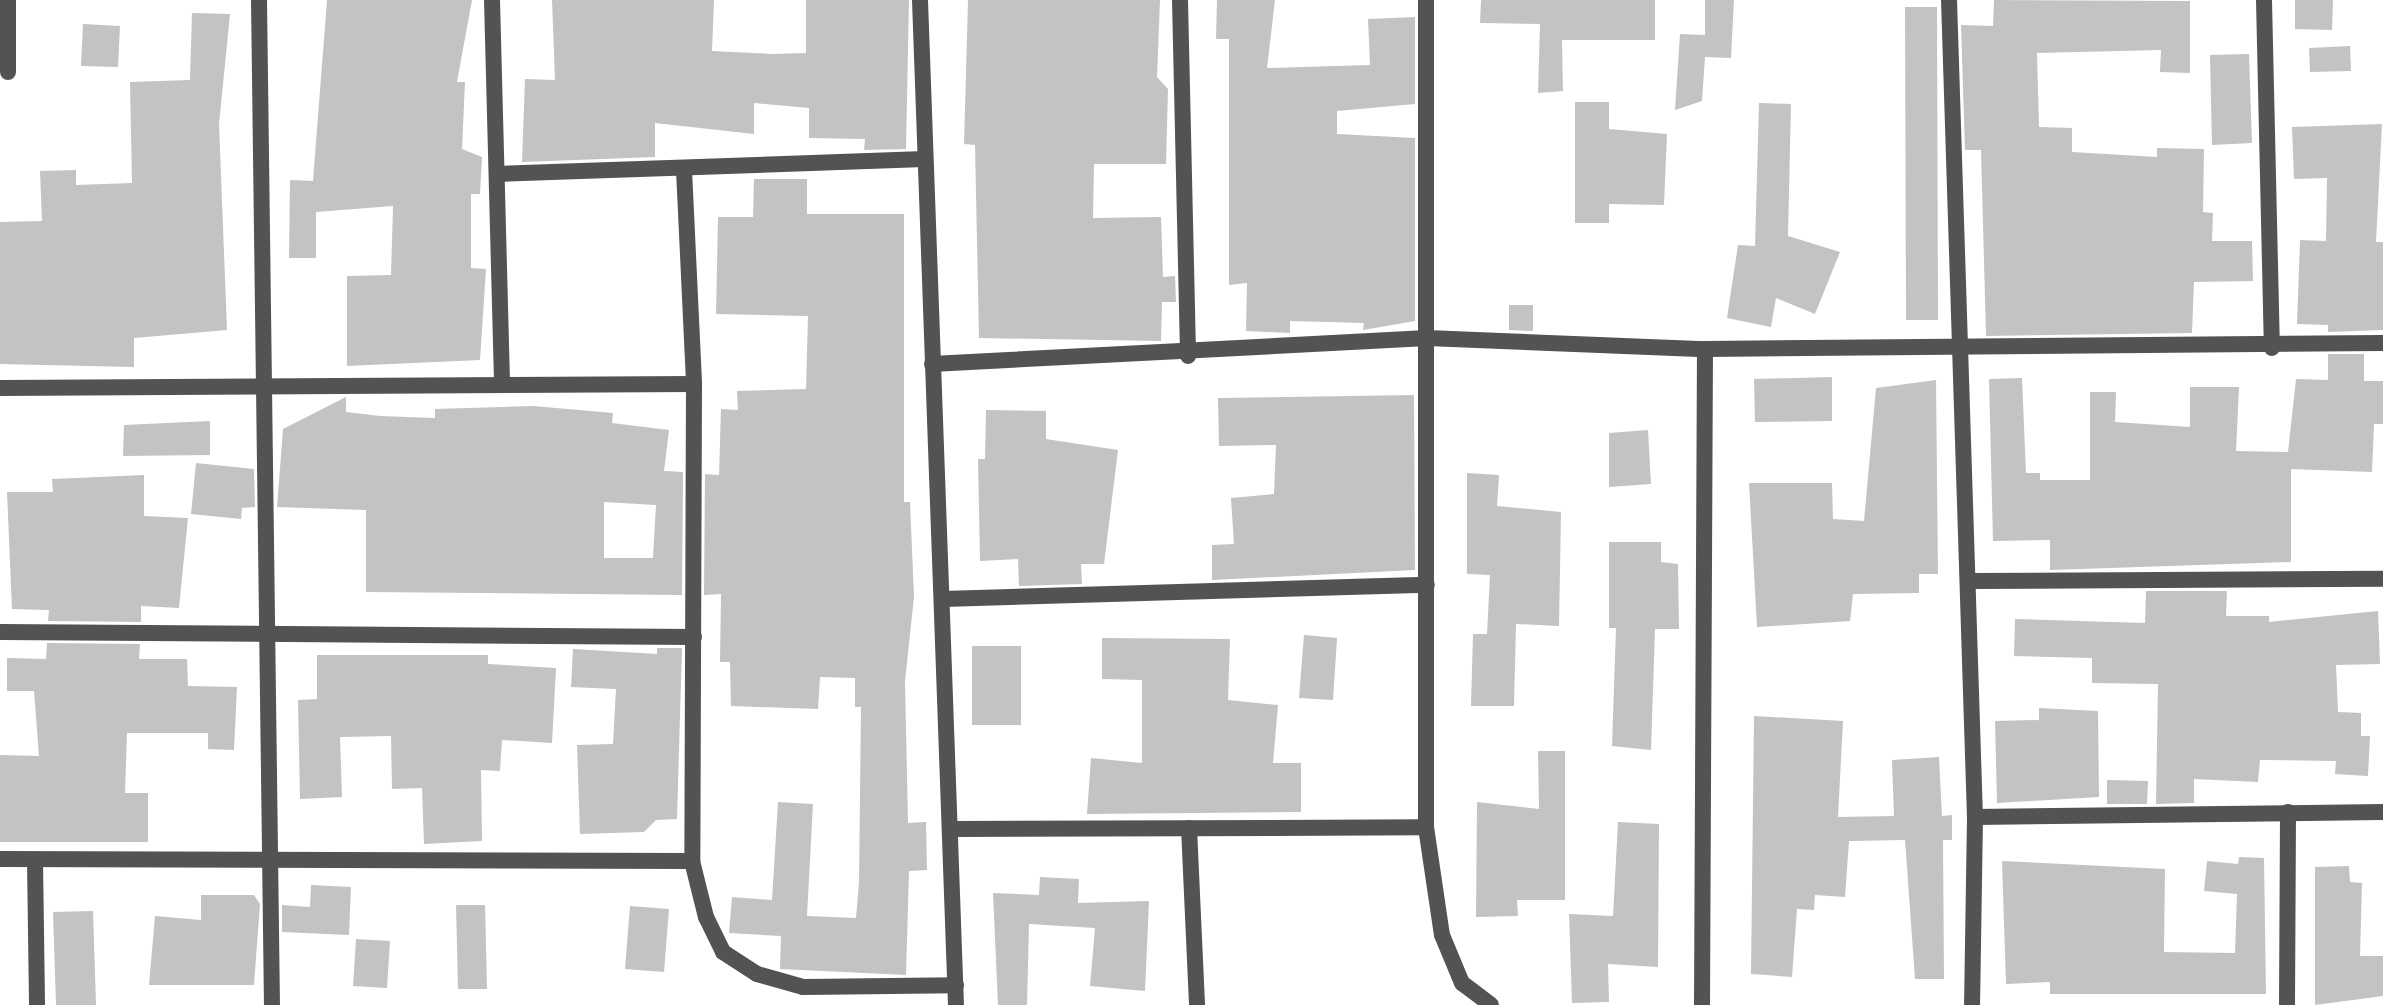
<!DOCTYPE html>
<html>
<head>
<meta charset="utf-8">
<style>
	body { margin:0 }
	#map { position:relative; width:2383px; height:1005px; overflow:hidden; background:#fff; font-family:Rubik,sans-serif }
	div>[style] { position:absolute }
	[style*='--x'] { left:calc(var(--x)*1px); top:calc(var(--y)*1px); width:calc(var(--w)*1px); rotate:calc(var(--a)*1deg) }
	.building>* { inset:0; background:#c3c3c3 }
	.minor>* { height:16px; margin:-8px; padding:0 8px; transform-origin:8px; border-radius:8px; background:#535353 }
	span { translate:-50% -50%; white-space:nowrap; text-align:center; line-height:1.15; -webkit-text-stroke:7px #fff; paint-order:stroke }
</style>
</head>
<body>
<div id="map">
	<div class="building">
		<div style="clip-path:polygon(327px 0,472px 0,457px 82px,465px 82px,462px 149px,482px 157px,480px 194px,471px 194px,471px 268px,486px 269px,480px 360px,347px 366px,347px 276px,391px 275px,393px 206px,316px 212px,316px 258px,289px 258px,290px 180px,313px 181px)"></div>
		<div style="clip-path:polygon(552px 0,714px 0,712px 51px,773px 54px,806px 53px,806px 0,909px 0,906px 149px,864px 150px,865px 139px,809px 138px,809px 108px,754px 103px,754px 134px,655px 123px,655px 157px,522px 162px,525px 79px,555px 80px)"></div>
		<div style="clip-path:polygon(968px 0,1160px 0,1157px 77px,1168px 89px,1166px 164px,1094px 164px,1093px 218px,1161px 217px,1163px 277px,1175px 276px,1176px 302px,1162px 302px,1161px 341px,979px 338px,975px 145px,964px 144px)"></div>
		<div style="clip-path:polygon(1217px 0,1275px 0,1267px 68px,1370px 65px,1368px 19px,1415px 17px,1415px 104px,1337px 111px,1337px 134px,1415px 138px,1415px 321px,1363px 330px,1364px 323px,1290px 321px,1290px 333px,1246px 331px,1247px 283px,1229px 285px,1229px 39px,1216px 39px)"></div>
		<div style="clip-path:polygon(1481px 0,1655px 0,1655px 40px,1562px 40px,1563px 91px,1538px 93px,1540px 24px,1480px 23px)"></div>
		<div style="clip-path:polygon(1705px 0,1734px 0,1731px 58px,1705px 57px,1702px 101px,1675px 110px,1680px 34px,1705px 35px)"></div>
		<div style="clip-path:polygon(1994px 0,2190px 1px,2190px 73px,2160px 72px,2161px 50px,2037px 53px,2039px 127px,2072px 128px,2072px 152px,2157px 157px,2157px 148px,2204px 149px,2203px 212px,2213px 213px,2212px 241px,2252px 241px,2253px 281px,2194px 282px,2192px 333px,1986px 336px,1981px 150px,1965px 150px,1961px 25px,1993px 26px)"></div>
		<div style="clip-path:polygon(2295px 0,2333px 0,2332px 30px,2295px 29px)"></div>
		<div style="clip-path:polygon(1905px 7px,1937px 7px,1938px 320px,1906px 320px)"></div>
		<div style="clip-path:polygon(192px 13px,230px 14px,219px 124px,227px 330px,134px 338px,134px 367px,0 364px,0 222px,42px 221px,40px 171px,76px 170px,76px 185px,132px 183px,130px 82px,190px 80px)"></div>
		<div style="clip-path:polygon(83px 24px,120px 26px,118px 67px,81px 66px)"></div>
		<div style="clip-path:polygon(2350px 46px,2351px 71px,2310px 72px,2309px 48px)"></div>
		<div style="clip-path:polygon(2249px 54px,2252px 143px,2212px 145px,2210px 55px)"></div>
		<div style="clip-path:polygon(1575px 102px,1609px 102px,1609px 129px,1667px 134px,1664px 205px,1609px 204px,1609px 223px,1575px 223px)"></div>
		<div style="clip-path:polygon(1759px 103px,1791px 104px,1788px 236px,1840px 252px,1815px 314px,1776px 298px,1771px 327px,1727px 318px,1738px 245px,1755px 246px)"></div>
		<div style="clip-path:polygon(2382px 124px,2376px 242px,2383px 242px,2383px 330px,2328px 332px,2328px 325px,2297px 324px,2300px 240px,2326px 241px,2327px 178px,2294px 179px,2292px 127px)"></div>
		<div style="clip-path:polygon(754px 179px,807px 179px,807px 214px,904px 214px,904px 502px,910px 502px,914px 597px,905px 681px,908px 823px,926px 822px,927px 870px,909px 871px,906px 975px,780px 969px,781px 936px,729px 933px,732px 897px,772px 900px,778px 802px,813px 804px,807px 916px,856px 918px,859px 882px,861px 707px,855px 707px,855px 678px,820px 677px,818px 709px,731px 706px,730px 662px,720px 662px,721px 594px,704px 595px,705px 474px,719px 475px,721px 409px,738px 410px,737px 391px,806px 389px,808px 316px,716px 314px,718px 217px,753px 217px)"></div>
		<div style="clip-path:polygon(1509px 305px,1533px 305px,1533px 331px,1509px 330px)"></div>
		<div style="clip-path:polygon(2328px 354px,2364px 354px,2364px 381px,2383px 381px,2383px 424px,2374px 424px,2372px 472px,2291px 469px,2291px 562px,2050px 570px,2050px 540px,1993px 541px,1989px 379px,2022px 378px,2026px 473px,2040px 473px,2040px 480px,2090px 480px,2090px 392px,2116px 392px,2115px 422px,2190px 427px,2190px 387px,2239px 387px,2236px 451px,2288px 452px,2296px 379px,2328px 380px)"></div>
		<div style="clip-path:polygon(1832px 377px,1832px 421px,1755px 422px,1754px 379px)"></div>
		<div style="clip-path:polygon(1936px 380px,1938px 574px,1919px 574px,1919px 593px,1853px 594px,1850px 621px,1757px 627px,1749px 483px,1832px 483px,1833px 519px,1864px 521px,1876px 388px)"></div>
		<div style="clip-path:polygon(1414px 395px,1415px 570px,1212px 580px,1212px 545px,1234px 544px,1231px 498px,1274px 494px,1276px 445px,1219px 446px,1218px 398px)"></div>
		<div style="clip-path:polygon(evenodd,346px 397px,346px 412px,380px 416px,435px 418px,435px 409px,533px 406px,613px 413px,612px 423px,669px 430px,664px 471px,683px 472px,682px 595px,366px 592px,366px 510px,277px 507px,283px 429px,346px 397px,604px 502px,656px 505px,653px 558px,604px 558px,604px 502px)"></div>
		<div style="clip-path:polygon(986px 410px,1046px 411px,1046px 439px,1118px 450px,1104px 564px,1081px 564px,1082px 584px,1019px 586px,1018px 559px,980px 561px,978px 459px,985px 459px)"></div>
		<div style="clip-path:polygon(210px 421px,210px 455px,123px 456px,124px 425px)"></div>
		<div style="clip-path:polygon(1648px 430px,1651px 484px,1609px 487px,1609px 433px)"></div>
		<div style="clip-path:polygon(196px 463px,254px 469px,255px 507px,242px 508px,241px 519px,191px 514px)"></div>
		<div style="clip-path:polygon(1467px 473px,1499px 475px,1497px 506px,1561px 512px,1559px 626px,1516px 624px,1514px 706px,1471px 706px,1473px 634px,1487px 634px,1490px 575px,1467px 574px)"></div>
		<div style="clip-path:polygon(144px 475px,144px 516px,188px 518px,179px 608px,141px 606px,141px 622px,48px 621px,49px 610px,12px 609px,7px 492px,53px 492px,52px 479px)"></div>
		<div style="clip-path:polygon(1609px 542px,1661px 542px,1661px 562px,1678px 564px,1679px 629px,1655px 629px,1651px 750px,1612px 746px,1616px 628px,1609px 628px)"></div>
		<div style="clip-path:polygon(2146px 591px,2227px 591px,2226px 616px,2269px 616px,2269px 622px,2378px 611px,2380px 664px,2336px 665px,2338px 712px,2361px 713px,2361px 736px,2370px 736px,2368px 776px,2335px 774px,2336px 761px,2260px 760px,2258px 782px,2194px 779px,2194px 803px,2156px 804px,2158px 684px,2092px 683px,2092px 658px,2014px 656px,2015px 619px,2145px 623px)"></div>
		<div style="clip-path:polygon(1304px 635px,1337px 638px,1333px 700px,1299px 698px)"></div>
		<div style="clip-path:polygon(1102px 638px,1230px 639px,1228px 700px,1278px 705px,1273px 763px,1301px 763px,1301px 812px,1087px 814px,1091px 758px,1142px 763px,1142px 680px,1102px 679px)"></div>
		<div style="clip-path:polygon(47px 643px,140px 644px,139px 659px,187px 659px,188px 686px,237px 687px,234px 750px,208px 749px,208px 733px,127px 733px,125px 793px,148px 793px,148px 842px,0 842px,0 755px,39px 756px,34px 691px,7px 691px,7px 658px,46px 659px)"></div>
		<div style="clip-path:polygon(972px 646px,1021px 646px,1021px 725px,972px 725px)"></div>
		<div style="clip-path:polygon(657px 648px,682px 648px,677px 819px,656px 820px,644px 832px,580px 834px,577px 745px,613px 744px,616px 689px,571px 687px,573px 649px,657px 654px)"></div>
		<div style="clip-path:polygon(317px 655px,488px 655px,488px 664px,556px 668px,552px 743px,502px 740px,500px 771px,481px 770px,482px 841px,424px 844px,422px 788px,392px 789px,391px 736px,340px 737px,342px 797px,300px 799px,298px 700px,317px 699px)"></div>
		<div style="clip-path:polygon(2039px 708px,2098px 711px,2099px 797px,1997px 803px,1995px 721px,2039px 720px)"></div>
		<div style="clip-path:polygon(1754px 716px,1843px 721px,1838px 817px,1894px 816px,1892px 760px,1939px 757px,1942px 816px,1952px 815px,1952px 840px,1943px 840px,1944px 979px,1915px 979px,1905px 840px,1849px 841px,1845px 897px,1815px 895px,1814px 910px,1797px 909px,1792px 977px,1751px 974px)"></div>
		<div style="clip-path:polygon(1538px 751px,1565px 751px,1565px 900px,1517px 900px,1518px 916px,1476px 917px,1477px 802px,1539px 809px)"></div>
		<div style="clip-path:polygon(2107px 780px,2148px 781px,2147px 804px,2107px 804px)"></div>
		<div style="clip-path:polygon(1618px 822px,1659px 824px,1658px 967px,1608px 964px,1609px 1002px,1572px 1003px,1569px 914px,1613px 916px)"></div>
		<div style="clip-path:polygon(2239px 857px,2264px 858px,2266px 994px,2050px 994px,2050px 982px,2006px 984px,2002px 861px,2165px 869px,2164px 952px,2235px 953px,2237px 894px,2204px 891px,2207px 861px,2238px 864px)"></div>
		<div style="clip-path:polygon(2349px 866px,2350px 882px,2362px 883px,2360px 956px,2383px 956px,2383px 996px,2315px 1005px,2315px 867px)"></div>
		<div style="clip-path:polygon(1040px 877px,1079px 879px,1078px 903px,1149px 901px,1145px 991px,1090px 986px,1095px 928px,1029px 924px,1027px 1005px,998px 1005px,993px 893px,1039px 895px)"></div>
		<div style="clip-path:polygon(311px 885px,351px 887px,349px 935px,282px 932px,282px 905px,310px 907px)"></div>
		<div style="clip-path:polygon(201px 895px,254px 895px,260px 904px,254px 985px,149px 985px,155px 916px,201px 920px)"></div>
		<div style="clip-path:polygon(456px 905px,485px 905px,487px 989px,458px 989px)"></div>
		<div style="clip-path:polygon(630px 906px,669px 909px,664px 972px,625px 969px)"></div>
		<div style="clip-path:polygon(93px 911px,96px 1005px,56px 1005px,53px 912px)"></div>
		<div style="clip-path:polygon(356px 939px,390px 941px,387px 988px,353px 986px)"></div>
	</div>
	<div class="minor">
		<div style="--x:259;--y:0;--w:1005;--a:89.26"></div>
		<div style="--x:492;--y:0;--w:385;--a:88.5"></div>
		<div style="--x:920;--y:0;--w:1006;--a:87.95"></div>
		<div style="--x:1180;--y:0;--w:356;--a:88.7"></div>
		<div style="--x:1426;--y:0;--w:827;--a:90"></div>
		<div style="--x:1426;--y:827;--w:109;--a:81.6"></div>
		<div style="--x:1442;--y:935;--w:52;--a:67.4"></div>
		<div style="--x:1462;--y:983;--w:36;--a:37"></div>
		<div style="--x:1949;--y:0;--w:817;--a:88.18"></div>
		<div style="--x:1975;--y:817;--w:188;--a:90.9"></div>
		<div style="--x:2264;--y:0;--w:348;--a:88.7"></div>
		<div style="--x:8;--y:72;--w:72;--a:-90"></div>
		<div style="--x:684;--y:170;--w:214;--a:87.3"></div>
		<div style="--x:694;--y:384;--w:477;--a:90.2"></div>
		<div style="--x:692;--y:861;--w:58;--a:76"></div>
		<div style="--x:706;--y:917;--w:39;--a:64"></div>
		<div style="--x:723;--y:952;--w:40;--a:32.9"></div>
		<div style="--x:757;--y:974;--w:48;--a:15.8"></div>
		<div style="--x:803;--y:987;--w:153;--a:-0.7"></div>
		<div style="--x:497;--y:174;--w:428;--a:-2"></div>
		<div style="--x:932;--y:364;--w:496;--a:-3"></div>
		<div style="--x:1427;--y:338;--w:278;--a:2.3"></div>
		<div style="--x:1705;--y:349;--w:678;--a:-0.51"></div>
		<div style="--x:0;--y:388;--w:694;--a:-0.33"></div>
		<div style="--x:1970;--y:581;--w:413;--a:-0.3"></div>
		<div style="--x:943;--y:599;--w:484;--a:-1.7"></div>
		<div style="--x:0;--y:632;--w:694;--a:0.41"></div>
		<div style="--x:1975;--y:817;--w:408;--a:-0.7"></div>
		<div style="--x:1189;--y:828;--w:177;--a:87.4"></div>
		<div style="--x:952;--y:829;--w:474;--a:-0.2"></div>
		<div style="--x:0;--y:859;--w:692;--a:0.17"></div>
		<div style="--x:35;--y:860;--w:145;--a:89.2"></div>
		<div style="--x:1702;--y:1005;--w:656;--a:-89.74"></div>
		<div style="--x:2287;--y:1005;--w:193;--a:-89.7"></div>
	</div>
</div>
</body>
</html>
